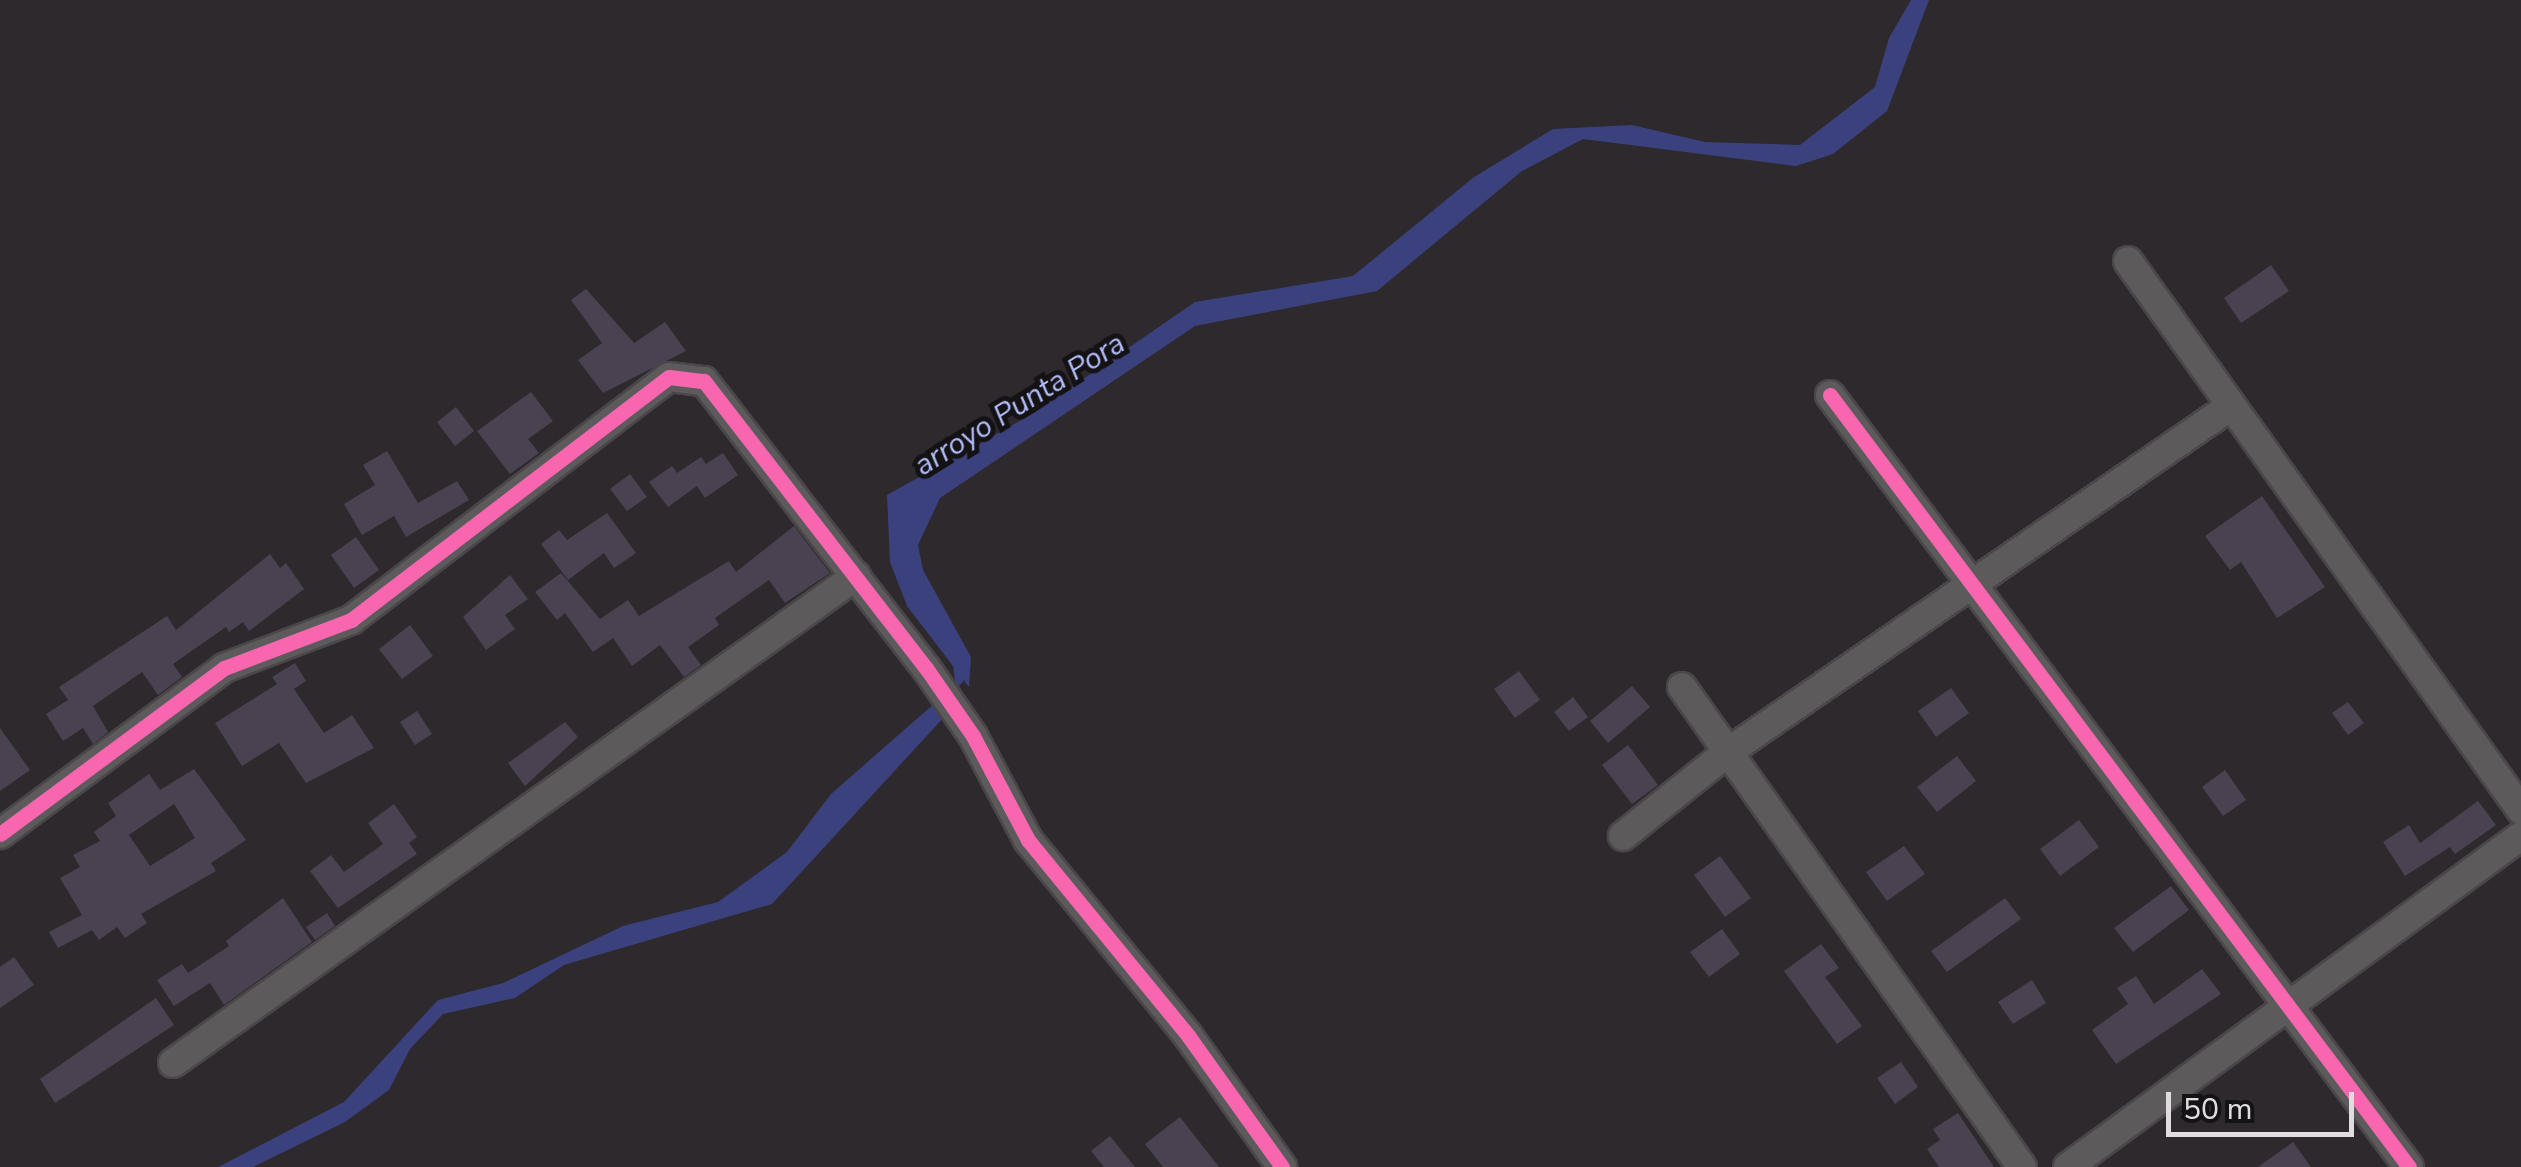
<!DOCTYPE html>
<html>
<head>
<meta charset="utf-8">
<style>
	body { margin:0 }
	#map { position:relative; width:2521px; height:1167px; overflow:hidden; background:#2d292d; font-family:"Nunito Sans",sans-serif }
	div>[style] { position:absolute }
	[style*='--x'] { left:calc(var(--x)*1px); top:calc(var(--y)*1px); width:calc(var(--w)*1px); rotate:calc(var(--a)*1deg) }
	.water>* { inset:0; background:#3b417c }
	.stream>* { height:8px; margin:-4px; padding:0 4px; transform-origin:4px; border-radius:4px; background:#3b417c }
	.building>* { inset:0; background:#4a4251 }
	.roads { filter:drop-shadow(2px 0 #4a4649) drop-shadow(-2px 0 #4a4649) drop-shadow(0 2px #4a4649) drop-shadow(0 -2px #4a4649) }
	.minor>* { height:28px; margin:-14px; padding:0 14px; transform-origin:14px; border-radius:14px; background:#5d5a5c }
	.cycleway>* { height:15px; margin:-7.5px; padding:0 7.5px; transform-origin:7.5px; border-radius:7.5px; background:#f766af }
	span { translate:-50% -50%; white-space:nowrap; text-align:center; line-height:1.15; -webkit-text-stroke:10px #141214; paint-order:stroke }
	.water-label { font-size:30px; color:#b2bdf7; font-style:italic }
	.scale { position:absolute; left:2166px; top:1092px; width:188px; height:45px; box-sizing:border-box; border:5px solid #e1dce0; border-top:0; padding-left:12px; font-size:30px; line-height:35px; white-space:nowrap; color:#e1dce0; -webkit-text-stroke:8px #141214; paint-order:stroke }
</style>
</head>
<body>
<div id="map">
	<div class="water">
		<div style="clip-path:polygon(1911px 0,1929px 0,1887px 111px,1833px 154px,1796px 166px,1583px 139px,1522px 171px,1377px 291px,1195px 326px,940px 498px,918px 545px,923px 570px,971px 657px,969px 687px,907px 606px,890px 562px,887px 495px,1034px 413px,1195px 302px,1353px 276px,1474px 177px,1553px 129px,1632px 125px,1705px 142px,1800px 145px,1875px 87px,1889px 38px)"></div>
		<div style="clip-path:polygon(936px 702px,946px 715px,772px 904px,564px 965px,515px 998px,443px 1014px,410px 1049px,389px 1090px,345px 1122px,253px 1167px,218px 1167px,344px 1102px,438px 1000px,503px 983px,623px 926px,718px 902px,787px 852px,831px 794px)"></div>
	</div>
	<div class="stream">
		<div style="--x:949;--y:692;--w:16;--a:-50"></div>
		<div style="--x:959;--y:680;--w:15;--a:-98"></div>
	</div>
	<div class="building">
		<div style="clip-path:polygon(2271px 265px,2289px 291px,2241px 323px,2224px 298px)"></div>
		<div style="clip-path:polygon(586px 289px,634px 343px,665px 322px,686px 351px,603px 393px,578px 360px,602px 343px,571px 300px)"></div>
		<div style="clip-path:polygon(531px 392px,553px 421px,528px 439px,539px 453px,510px 474px,477px 431px)"></div>
		<div style="clip-path:polygon(456px 407px,474px 431px,455px 446px,437px 422px)"></div>
		<div style="clip-path:polygon(387px 451px,418px 503px,457px 481px,469px 500px,406px 537px,394px 516px,362px 535px,344px 504px,375px 485px,363px 465px)"></div>
		<div style="clip-path:polygon(723px 453px,738px 475px,705px 498px,697px 486px,668px 507px,649px 482px,672px 466px,677px 473px,701px 457px,706px 464px)"></div>
		<div style="clip-path:polygon(630px 474px,647px 497px,627px 511px,610px 489px)"></div>
		<div style="clip-path:polygon(2262px 496px,2325px 587px,2277px 618px,2241px 562px,2230px 570px,2205px 536px)"></div>
		<div style="clip-path:polygon(607px 513px,636px 553px,614px 568px,604px 553px,568px 580px,541px 544px,559px 530px,567px 540px)"></div>
		<div style="clip-path:polygon(794px 526px,830px 573px,785px 603px,769px 580px,715px 618px,719px 625px,688px 647px,701px 665px,684px 677px,660px 645px,632px 666px,613px 638px,593px 652px,565px 613px,557px 620px,535px 592px,561px 573px,600px 619px,628px 600px,639px 616px,729px 561px,736px 572px)"></div>
		<div style="clip-path:polygon(356px 537px,379px 570px,354px 588px,331px 555px)"></div>
		<div style="clip-path:polygon(270px 554px,280px 568px,286px 563px,304px 589px,249px 631px,243px 622px,229px 632px,226px 627px,173px 664px,182px 677px,158px 695px,142px 672px,93px 706px,108px 732px,93px 744px,83px 728px,63px 741px,46px 714px,68px 700px,59px 687px,167px 616px,176px 630px)"></div>
		<div style="clip-path:polygon(510px 575px,528px 599px,505px 615px,515px 629px,486px 650px,463px 617px)"></div>
		<div style="clip-path:polygon(410px 625px,433px 656px,402px 679px,379px 649px)"></div>
		<div style="clip-path:polygon(295px 663px,306px 681px,294px 689px,324px 733px,352px 715px,374px 748px,306px 783px,279px 743px,242px 766px,215px 723px,277px 684px,272px 677px)"></div>
		<div style="clip-path:polygon(1519px 671px,1540px 700px,1515px 718px,1494px 689px)"></div>
		<div style="clip-path:polygon(1632px 686px,1650px 707px,1608px 743px,1590px 721px)"></div>
		<div style="clip-path:polygon(1951px 688px,1969px 713px,1936px 737px,1918px 711px)"></div>
		<div style="clip-path:polygon(1573px 697px,1588px 717px,1569px 731px,1554px 712px)"></div>
		<div style="clip-path:polygon(2348px 702px,2364px 723px,2348px 735px,2332px 713px)"></div>
		<div style="clip-path:polygon(417px 711px,432px 734px,415px 745px,400px 722px)"></div>
		<div style="clip-path:polygon(565px 722px,578px 737px,525px 786px,508px 763px)"></div>
		<div style="clip-path:polygon(0 728px,30px 770px,0 791px)"></div>
		<div style="clip-path:polygon(1628px 745px,1658px 785px,1632px 804px,1602px 765px)"></div>
		<div style="clip-path:polygon(1957px 756px,1976px 781px,1937px 812px,1917px 787px)"></div>
		<div style="clip-path:polygon(evenodd,194px 769px,246px 840px,211px 863px,216px 871px,141px 914px,147px 923px,125px 938px,117px 927px,99px 940px,92px 930px,58px 948px,49px 932px,82px 915px,60px 878px,80px 867px,73px 855px,100px 841px,94px 832px,116px 816px,108px 803px,149px 774px,160px 790px,194px 769px,174px 804px,195px 838px,150px 866px,129px 835px,174px 804px)"></div>
		<div style="clip-path:polygon(2225px 770px,2246px 800px,2223px 816px,2202px 787px)"></div>
		<div style="clip-path:polygon(2478px 801px,2496px 825px,2455px 854px,2450px 847px,2405px 876px,2383px 842px,2409px 825px,2420px 843px)"></div>
		<div style="clip-path:polygon(394px 804px,417px 837px,409px 843px,417px 854px,338px 908px,310px 871px,331px 855px,344px 872px,383px 844px,368px 823px)"></div>
		<div style="clip-path:polygon(2079px 820px,2099px 847px,2060px 876px,2040px 849px)"></div>
		<div style="clip-path:polygon(1904px 846px,1925px 874px,1887px 901px,1866px 872px)"></div>
		<div style="clip-path:polygon(1720px 856px,1751px 898px,1725px 917px,1694px 875px)"></div>
		<div style="clip-path:polygon(2171px 886px,2189px 910px,2133px 952px,2114px 928px)"></div>
		<div style="clip-path:polygon(283px 898px,312px 942px,224px 1005px,210px 983px,174px 1006px,157px 980px,182px 964px,188px 973px,229px 946px,226px 941px)"></div>
		<div style="clip-path:polygon(2005px 898px,2021px 919px,1947px 972px,1931px 951px)"></div>
		<div style="clip-path:polygon(327px 913px,335px 926px,315px 940px,306px 927px)"></div>
		<div style="clip-path:polygon(1722px 929px,1740px 954px,1709px 977px,1690px 952px)"></div>
		<div style="clip-path:polygon(1821px 944px,1839px 968px,1825px 977px,1862px 1026px,1837px 1044px,1784px 971px)"></div>
		<div style="clip-path:polygon(14px 957px,34px 985px,0 1008px,0 967px)"></div>
		<div style="clip-path:polygon(2202px 969px,2221px 994px,2116px 1064px,2092px 1030px,2128px 1004px,2117px 988px,2136px 976px,2154px 1004px)"></div>
		<div style="clip-path:polygon(2032px 980px,2046px 1003px,2013px 1024px,1998px 1002px)"></div>
		<div style="clip-path:polygon(156px 998px,174px 1025px,55px 1103px,40px 1079px)"></div>
		<div style="clip-path:polygon(1901px 1062px,1918px 1087px,1895px 1104px,1877px 1078px)"></div>
		<div style="clip-path:polygon(1958px 1113px,1994px 1167px,1939px 1167px,1927px 1149px,1940px 1140px,1933px 1129px)"></div>
		<div style="clip-path:polygon(1180px 1117px,1219px 1167px,1163px 1167px,1145px 1144px)"></div>
		<div style="clip-path:polygon(1110px 1136px,1135px 1167px,1104px 1167px,1091px 1151px)"></div>
		<div style="clip-path:polygon(2293px 1142px,2311px 1167px,2258px 1167px)"></div>
	</div>
	<div class="roads">
		<div class="minor">
			<div style="--x:2128;--y:261;--w:675;--a:54.4"></div>
			<div style="--x:1830;--y:395;--w:965;--a:53.13"></div>
			<div style="--x:1682;--y:687;--w:588;--a:54.69"></div>
			<div style="--x:0;--y:834;--w:279;--a:-36.5"></div>
			<div style="--x:224;--y:668;--w:136;--a:-20.7"></div>
			<div style="--x:351;--y:620;--w:400;--a:-37.4"></div>
			<div style="--x:669;--y:377;--w:35;--a:7"></div>
			<div style="--x:704;--y:381;--w:363;--a:52.3"></div>
			<div style="--x:926;--y:668;--w:83;--a:55.3"></div>
			<div style="--x:973;--y:736;--w:118;--a:62.1"></div>
			<div style="--x:1028;--y:840;--w:254;--a:50.7"></div>
			<div style="--x:1189;--y:1037;--w:160;--a:54.4"></div>
			<div style="--x:1623;--y:836;--w:134;--a:-38.7"></div>
			<div style="--x:1728;--y:752;--w:611;--a:-34.52"></div>
			<div style="--x:173;--y:1063;--w:839;--a:-35.49"></div>
			<div style="--x:2068;--y:1167;--w:561;--a:-36.16"></div>
		</div>
	</div>
	<div class="cycleway">
		<div style="--x:1830;--y:395;--w:965;--a:53.13"></div>
		<div style="--x:0;--y:834;--w:279;--a:-36.5"></div>
		<div style="--x:224;--y:668;--w:136;--a:-20.7"></div>
		<div style="--x:351;--y:620;--w:400;--a:-37.4"></div>
		<div style="--x:669;--y:377;--w:35;--a:7"></div>
		<div style="--x:704;--y:381;--w:363;--a:52.3"></div>
		<div style="--x:926;--y:668;--w:83;--a:55.3"></div>
		<div style="--x:973;--y:736;--w:118;--a:62.1"></div>
		<div style="--x:1028;--y:840;--w:254;--a:50.7"></div>
		<div style="--x:1189;--y:1037;--w:160;--a:54.4"></div>
	</div>
	<div class="water-label">
		<span style="left:1020px;top:405px;rotate:-32deg">arroyo Punta Pora</span>
	</div>
	<div class="scale">50 m</div>
</div>
</body>
</html>
